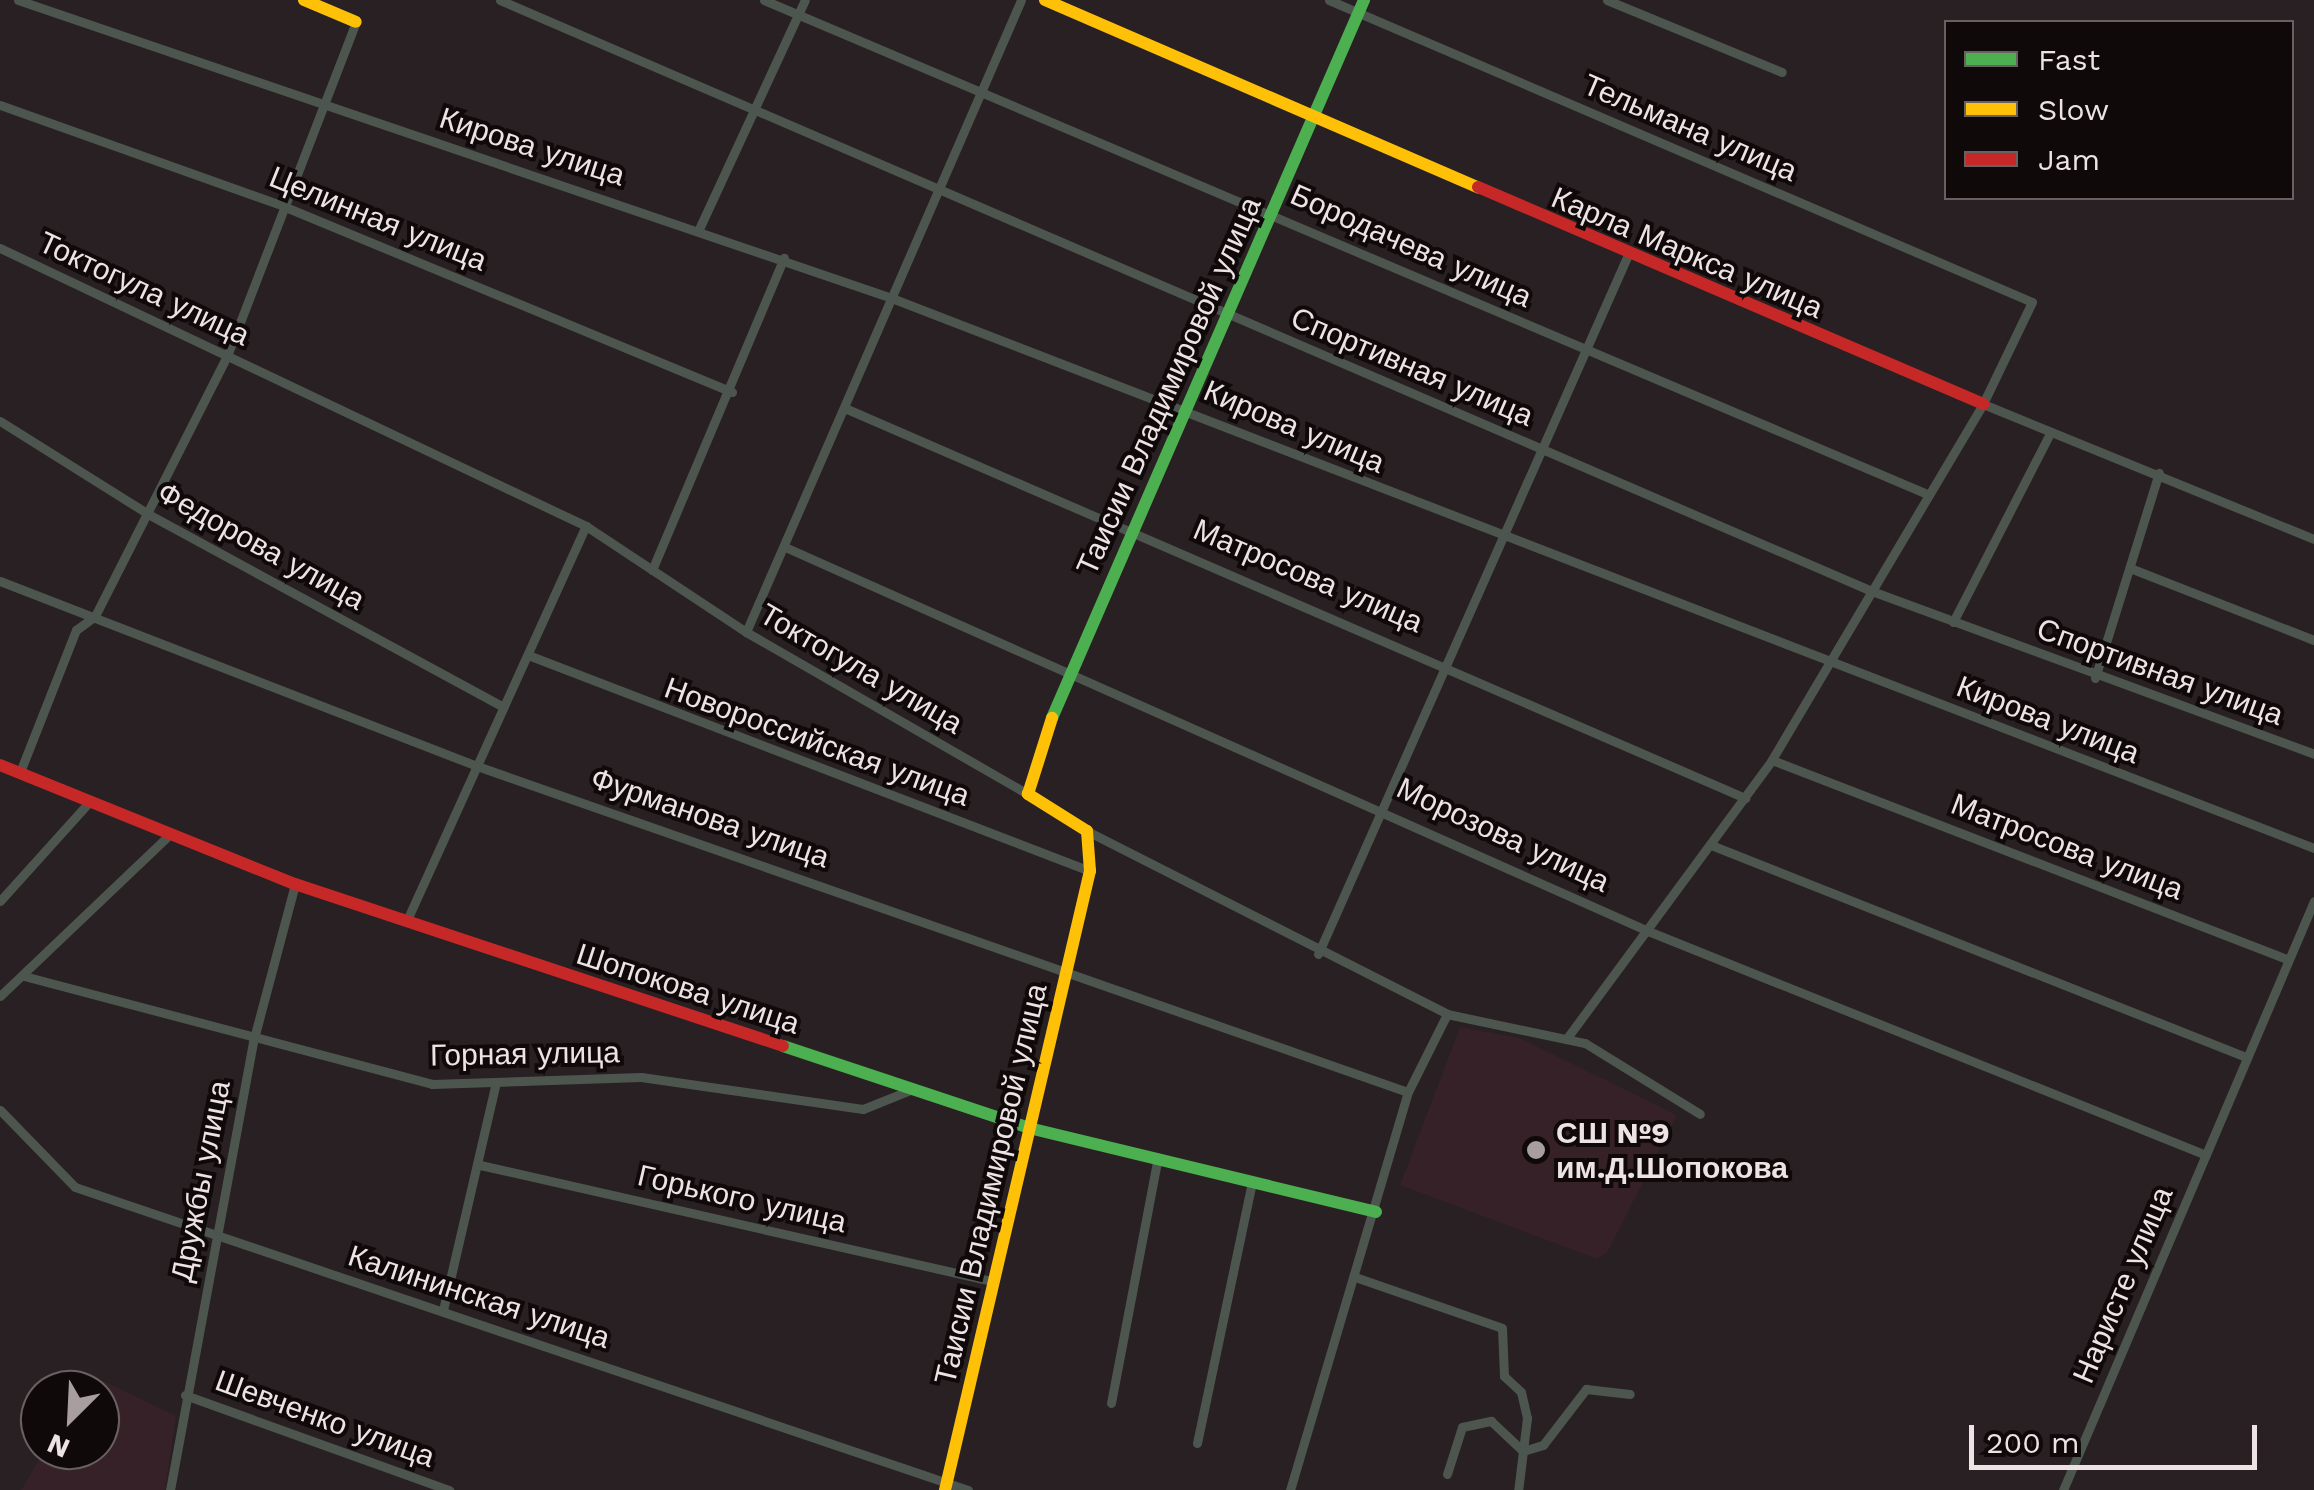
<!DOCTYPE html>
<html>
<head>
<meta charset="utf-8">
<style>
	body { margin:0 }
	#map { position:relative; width:2314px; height:1490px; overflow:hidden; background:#282022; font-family:"Work Sans",sans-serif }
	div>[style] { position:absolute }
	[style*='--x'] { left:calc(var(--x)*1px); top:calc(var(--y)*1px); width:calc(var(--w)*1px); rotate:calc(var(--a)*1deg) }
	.built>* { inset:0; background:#352127 }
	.street>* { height:9px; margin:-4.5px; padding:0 4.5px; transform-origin:4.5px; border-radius:4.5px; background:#4d554f }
	.fast>* { height:12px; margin:-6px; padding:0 6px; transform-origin:6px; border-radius:6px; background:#4caf50 }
	.slow>* { height:12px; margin:-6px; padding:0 6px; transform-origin:6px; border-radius:6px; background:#ffc107 }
	.jam>* { height:12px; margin:-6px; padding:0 6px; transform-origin:6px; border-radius:6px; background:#c62828 }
	.dots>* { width:28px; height:28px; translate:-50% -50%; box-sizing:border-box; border:5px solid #0f090a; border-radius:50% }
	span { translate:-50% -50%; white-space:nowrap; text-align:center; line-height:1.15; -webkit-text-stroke:8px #0f090a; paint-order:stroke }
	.street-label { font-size:30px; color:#ede2e4 }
	.poi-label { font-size:30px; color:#ede2e4; font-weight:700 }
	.left { translate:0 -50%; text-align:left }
	.legend { position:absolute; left:1944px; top:20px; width:350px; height:180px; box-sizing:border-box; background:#0f090a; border:2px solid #686061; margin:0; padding:12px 18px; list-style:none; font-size:30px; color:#ede2e4 }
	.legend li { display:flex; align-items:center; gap:20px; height:50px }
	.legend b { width:50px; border:2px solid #686061 }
	.north { position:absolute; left:20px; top:1370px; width:100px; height:100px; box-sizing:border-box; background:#0f090a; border:2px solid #686061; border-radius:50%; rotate:204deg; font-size:28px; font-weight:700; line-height:40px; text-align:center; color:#ede2e4 }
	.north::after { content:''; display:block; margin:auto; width:35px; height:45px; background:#a89ea0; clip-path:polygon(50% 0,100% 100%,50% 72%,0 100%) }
	.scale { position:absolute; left:1969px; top:1425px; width:288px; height:45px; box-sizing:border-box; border:5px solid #ede2e4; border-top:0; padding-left:12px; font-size:30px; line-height:35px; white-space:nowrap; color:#ede2e4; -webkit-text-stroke:8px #0f090a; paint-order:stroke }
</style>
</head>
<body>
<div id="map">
	<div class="built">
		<div style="clip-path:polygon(1460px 1027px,1520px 1038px,1677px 1115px,1607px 1253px,1597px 1259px,1400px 1185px)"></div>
		<div style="clip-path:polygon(83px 1371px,176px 1416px,165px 1490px,21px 1490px,45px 1450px,100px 1450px,100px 1390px,61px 1390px)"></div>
	</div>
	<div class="street">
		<div style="--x:18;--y:0;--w:920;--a:18.83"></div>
		<div style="--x:889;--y:297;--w:1528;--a:21.14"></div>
		<div style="--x:500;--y:0;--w:1491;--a:23.31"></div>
		<div style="--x:1869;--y:590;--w:474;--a:20.2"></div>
		<div style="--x:764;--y:0;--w:1264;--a:23.01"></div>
		<div style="--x:1329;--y:0;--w:765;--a:23.25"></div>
		<div style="--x:2032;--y:302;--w:113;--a:115.7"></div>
		<div style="--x:1983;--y:404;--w:414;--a:120.7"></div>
		<div style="--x:1772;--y:760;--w:345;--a:126.4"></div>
		<div style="--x:1607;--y:0;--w:189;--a:22.4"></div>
		<div style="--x:0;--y:105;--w:300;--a:19.6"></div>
		<div style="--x:283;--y:206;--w:486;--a:22.5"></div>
		<div style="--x:699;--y:229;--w:252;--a:-65.2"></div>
		<div style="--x:0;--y:248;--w:649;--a:25.38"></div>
		<div style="--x:586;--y:526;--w:192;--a:33.5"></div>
		<div style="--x:746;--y:632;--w:325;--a:29.9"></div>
		<div style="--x:1983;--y:404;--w:357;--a:22.2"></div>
		<div style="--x:847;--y:409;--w:979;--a:23.42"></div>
		<div style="--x:0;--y:421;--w:175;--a:32.1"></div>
		<div style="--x:148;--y:514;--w:404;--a:28.5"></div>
		<div style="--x:785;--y:547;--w:945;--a:23.99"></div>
		<div style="--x:1648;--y:931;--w:601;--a:21.87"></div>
		<div style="--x:2130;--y:568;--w:198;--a:21.4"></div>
		<div style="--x:652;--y:570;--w:339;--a:-67.1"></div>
		<div style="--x:0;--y:581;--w:512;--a:21.2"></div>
		<div style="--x:477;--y:766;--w:986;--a:19.3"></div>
		<div style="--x:1953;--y:622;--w:212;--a:-62.8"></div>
		<div style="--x:746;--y:632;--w:689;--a:-66.48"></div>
		<div style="--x:528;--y:655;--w:602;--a:21.02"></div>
		<div style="--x:2095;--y:678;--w:215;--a:-72.7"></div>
		<div style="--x:1772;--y:760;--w:552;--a:21.13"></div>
		<div style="--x:20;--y:772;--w:153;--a:-68.5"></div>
		<div style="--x:76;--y:630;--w:24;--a:-36"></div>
		<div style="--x:95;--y:616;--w:292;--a:-63.1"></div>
		<div style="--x:227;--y:356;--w:358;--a:-68.9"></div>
		<div style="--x:1087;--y:831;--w:404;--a:26.9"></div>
		<div style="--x:1447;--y:1014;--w:141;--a:11.9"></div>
		<div style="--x:1585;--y:1043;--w:135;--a:31.7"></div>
		<div style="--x:1711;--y:845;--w:575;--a:21.62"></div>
		<div style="--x:0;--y:901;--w:135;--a:-48"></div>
		<div style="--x:407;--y:920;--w:433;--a:-65.6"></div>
		<div style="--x:1318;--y:954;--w:762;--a:-66.09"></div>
		<div style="--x:24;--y:976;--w:422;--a:14.8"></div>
		<div style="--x:432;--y:1084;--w:209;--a:-1.9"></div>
		<div style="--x:641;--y:1077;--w:224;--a:8.2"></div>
		<div style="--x:863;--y:1109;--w:54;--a:-21.8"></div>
		<div style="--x:0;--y:996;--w:235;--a:-43.6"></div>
		<div style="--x:0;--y:1110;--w:107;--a:45.8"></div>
		<div style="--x:75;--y:1187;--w:943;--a:18.74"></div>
		<div style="--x:480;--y:1165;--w:525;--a:12.77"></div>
		<div style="--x:1358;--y:1278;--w:152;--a:19.1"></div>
		<div style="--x:1502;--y:1328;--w:48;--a:87.6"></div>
		<div style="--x:1504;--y:1376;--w:23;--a:43"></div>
		<div style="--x:1521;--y:1392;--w:27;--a:77"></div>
		<div style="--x:1527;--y:1418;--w:33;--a:97"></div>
		<div style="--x:1523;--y:1451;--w:21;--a:-17"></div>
		<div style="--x:1543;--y:1445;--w:71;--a:-52.5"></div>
		<div style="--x:1586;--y:1389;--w:44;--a:6.5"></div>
		<div style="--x:443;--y:1310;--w:234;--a:-76.9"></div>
		<div style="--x:185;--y:1395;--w:281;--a:19.8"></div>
		<div style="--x:1111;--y:1403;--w:250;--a:-79.2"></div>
		<div style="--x:1197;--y:1443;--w:268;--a:-78.1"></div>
		<div style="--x:1447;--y:1474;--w:49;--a:-72.3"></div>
		<div style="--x:1462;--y:1427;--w:30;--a:-12"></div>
		<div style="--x:1491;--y:1421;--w:44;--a:43.2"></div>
		<div style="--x:1523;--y:1451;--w:39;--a:97"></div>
		<div style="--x:170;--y:1490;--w:456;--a:-79.5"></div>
		<div style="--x:253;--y:1042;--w:163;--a:-75.1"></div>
		<div style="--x:1290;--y:1490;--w:415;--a:-73.5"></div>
		<div style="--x:1408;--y:1092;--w:87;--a:-63.4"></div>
		<div style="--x:2063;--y:1490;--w:640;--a:-66.92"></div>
	</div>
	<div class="fast">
		<div style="--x:1052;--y:718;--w:783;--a:-66.51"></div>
		<div style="--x:783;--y:1046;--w:259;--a:18.4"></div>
		<div style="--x:1029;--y:1128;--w:357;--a:13.6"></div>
	</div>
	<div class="slow">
		<div style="--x:304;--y:0;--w:56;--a:22.9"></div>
		<div style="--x:1045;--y:0;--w:472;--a:23.4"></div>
		<div style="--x:945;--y:1490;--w:636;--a:-76.82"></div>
		<div style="--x:1090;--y:871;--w:40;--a:-94.3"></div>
		<div style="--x:1087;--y:831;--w:70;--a:-147.9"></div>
		<div style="--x:1028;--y:794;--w:80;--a:-72.5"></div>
	</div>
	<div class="jam">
		<div style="--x:1478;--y:187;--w:550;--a:23.25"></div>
		<div style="--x:0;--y:765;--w:318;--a:22"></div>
		<div style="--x:295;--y:884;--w:514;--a:18.36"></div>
	</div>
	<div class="dots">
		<div style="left:1536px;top:1150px;background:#a89ea0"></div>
	</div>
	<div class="street-label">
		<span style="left:1690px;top:128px;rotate:23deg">Тельмана улица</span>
		<span style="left:532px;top:147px;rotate:18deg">Кирова улица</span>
		<span style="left:378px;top:219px;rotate:22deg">Целинная улица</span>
		<span style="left:1411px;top:246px;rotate:24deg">Бородачева улица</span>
		<span style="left:1687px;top:253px;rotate:23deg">Карла Маркса улица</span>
		<span style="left:144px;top:289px;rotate:25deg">Токтогула улица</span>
		<span style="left:1412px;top:367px;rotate:23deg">Спортивная улица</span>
		<span style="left:1169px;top:386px;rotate:-66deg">Таисии Владимировой улица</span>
		<span style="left:1294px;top:427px;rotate:23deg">Кирова улица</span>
		<span style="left:261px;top:546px;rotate:29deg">Федорова улица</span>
		<span style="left:1308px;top:576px;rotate:23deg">Матросова улица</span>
		<span style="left:861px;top:669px;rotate:30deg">Токтогула улица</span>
		<span style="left:2160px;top:672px;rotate:20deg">Спортивная улица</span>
		<span style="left:2048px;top:720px;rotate:21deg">Кирова улица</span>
		<span style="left:817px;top:742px;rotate:20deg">Новороссийская улица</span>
		<span style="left:710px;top:818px;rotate:19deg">Фурманова улица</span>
		<span style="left:1503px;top:835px;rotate:25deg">Морозова улица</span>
		<span style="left:2067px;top:847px;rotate:21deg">Матросова улица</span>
		<span style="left:688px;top:989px;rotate:18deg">Шопокова улица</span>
		<span style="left:525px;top:1054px;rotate:-1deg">Горная улица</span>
		<span style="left:201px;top:1181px;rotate:-79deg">Дружбы улица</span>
		<span style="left:991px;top:1184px;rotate:-77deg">Таисии Владимировой улица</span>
		<span style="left:742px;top:1199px;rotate:13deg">Горького улица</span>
		<span style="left:2123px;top:1285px;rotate:-67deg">Наристе улица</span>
		<span style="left:479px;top:1297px;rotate:18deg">Калининская улица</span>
		<span style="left:325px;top:1419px;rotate:20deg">Шевченко улица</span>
	</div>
	<div class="poi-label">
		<span class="left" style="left:1556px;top:1150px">СШ №9<br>им.Д.Шопокова</span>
	</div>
	<ul class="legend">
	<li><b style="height:12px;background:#4caf50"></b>Fast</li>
	<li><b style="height:12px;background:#ffc107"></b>Slow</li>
	<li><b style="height:12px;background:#c62828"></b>Jam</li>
	</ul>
	<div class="north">N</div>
	<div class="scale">200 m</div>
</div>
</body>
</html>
